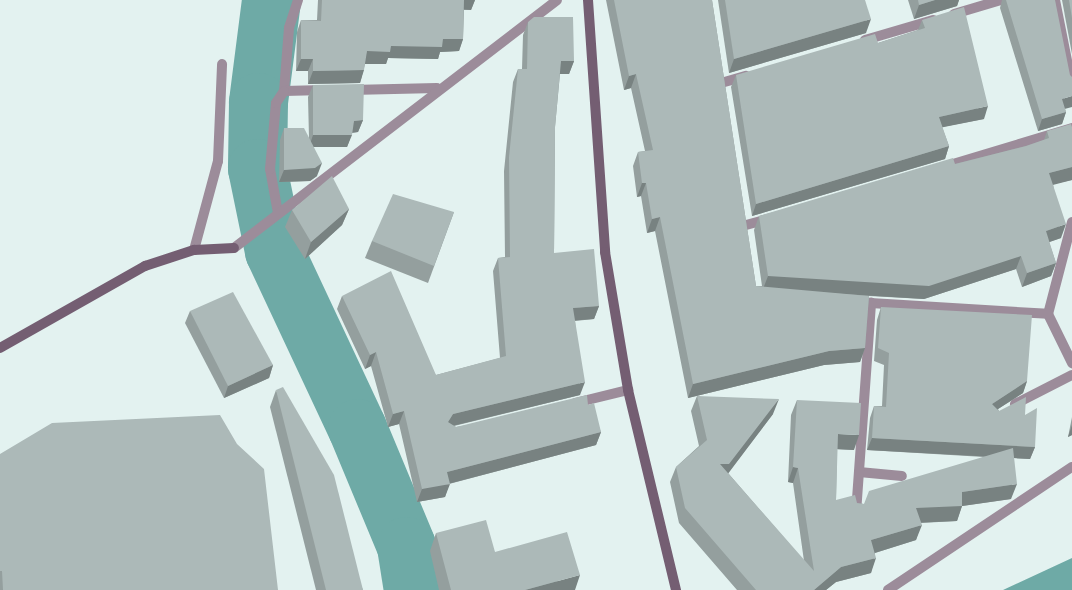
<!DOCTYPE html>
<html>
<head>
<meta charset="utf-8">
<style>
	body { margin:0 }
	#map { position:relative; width:1072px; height:590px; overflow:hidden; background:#e3f2f0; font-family:"Varela Round",sans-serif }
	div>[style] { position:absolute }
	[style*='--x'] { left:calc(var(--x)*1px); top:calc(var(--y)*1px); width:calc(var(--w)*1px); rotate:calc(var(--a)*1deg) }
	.water>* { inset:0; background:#6eaaa6 }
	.river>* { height:59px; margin:-29.5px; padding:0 29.5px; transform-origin:29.5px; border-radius:29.5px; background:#6eaaa6 }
	.lane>* { height:10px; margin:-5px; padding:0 5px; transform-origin:5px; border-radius:5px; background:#9c8c9a }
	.street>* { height:10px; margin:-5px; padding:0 5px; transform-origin:5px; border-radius:5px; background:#9c8c9a }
	.secondary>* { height:10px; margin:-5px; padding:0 5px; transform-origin:5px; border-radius:5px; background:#745e72 }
	.wall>* { inset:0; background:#949f9e }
	.shaded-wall>* { inset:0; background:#788281 }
	.building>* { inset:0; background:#acb9b8 }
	span { translate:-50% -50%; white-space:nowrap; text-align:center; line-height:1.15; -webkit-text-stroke:4px #fff; paint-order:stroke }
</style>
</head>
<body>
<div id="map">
	<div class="water">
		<div style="clip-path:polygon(1072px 558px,1072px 590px,1002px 590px,1003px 590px)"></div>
	</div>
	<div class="river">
		<div style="--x:271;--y:0;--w:103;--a:97.3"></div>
		<div style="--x:258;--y:102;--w:66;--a:90.9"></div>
		<div style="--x:257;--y:168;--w:85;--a:78.4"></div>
		<div style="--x:274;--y:251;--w:195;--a:64.9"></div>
		<div style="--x:357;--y:428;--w:128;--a:67.4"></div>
		<div style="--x:406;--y:546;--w:45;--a:81"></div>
	</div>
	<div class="lane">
		<div style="--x:298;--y:0;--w:29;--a:108"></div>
		<div style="--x:289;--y:28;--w:63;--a:94.5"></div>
		<div style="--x:284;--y:91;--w:40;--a:-1.4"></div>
		<div style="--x:1055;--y:0;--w:88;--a:78.8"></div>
		<div style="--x:954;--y:14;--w:49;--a:-16.6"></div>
		<div style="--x:865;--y:40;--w:71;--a:-16.4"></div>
		<div style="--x:721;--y:83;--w:26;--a:-16"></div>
		<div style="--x:351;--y:90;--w:86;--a:-1.3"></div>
		<div style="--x:943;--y:167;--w:135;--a:-16.8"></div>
		<div style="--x:1072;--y:222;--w:95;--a:104.6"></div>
		<div style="--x:1048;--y:314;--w:55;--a:63.9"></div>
		<div style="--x:746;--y:225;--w:24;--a:-15"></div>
		<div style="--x:854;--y:302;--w:194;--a:3.5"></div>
		<div style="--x:575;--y:403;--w:55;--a:-13.8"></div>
		<div style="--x:1015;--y:404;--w:64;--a:-27"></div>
		<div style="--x:859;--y:472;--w:43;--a:5.3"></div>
		<div style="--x:856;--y:513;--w:211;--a:-85.9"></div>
	</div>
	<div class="street">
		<div style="--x:278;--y:213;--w:45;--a:-100.3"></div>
		<div style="--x:270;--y:169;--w:66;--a:-84.8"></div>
		<div style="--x:276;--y:103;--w:14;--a:-56"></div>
		<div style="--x:234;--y:248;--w:407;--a:-37.5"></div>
		<div style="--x:194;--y:250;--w:92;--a:-74.9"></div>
		<div style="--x:218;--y:161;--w:97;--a:-87.6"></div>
		<div style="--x:888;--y:590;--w:221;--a:-33.8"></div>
	</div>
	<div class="secondary">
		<div style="--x:588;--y:0;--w:253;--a:86.1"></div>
		<div style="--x:605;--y:252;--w:140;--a:80.5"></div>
		<div style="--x:628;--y:390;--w:206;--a:76.5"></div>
		<div style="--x:0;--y:348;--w:167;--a:-29.5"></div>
		<div style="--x:145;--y:266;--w:52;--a:-18.1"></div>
		<div style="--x:194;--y:250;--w:40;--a:-2.9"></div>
	</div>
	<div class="wall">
		<div style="clip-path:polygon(318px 0,475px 0,471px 10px,464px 10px,463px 39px,459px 51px,440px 52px,438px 59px,388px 58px,386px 64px,365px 64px,360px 83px,308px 84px,308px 71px,296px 71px,297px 32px,301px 20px,317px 20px)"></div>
		<div style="clip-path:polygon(606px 0,712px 0,756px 286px,762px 286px,754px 230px,759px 216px,955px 164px,1026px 146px,1044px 140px,1047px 131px,1072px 127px,1072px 180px,1053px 184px,1061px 238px,1049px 242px,1056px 263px,1051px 276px,1022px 287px,1016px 269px,924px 299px,869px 296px,865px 348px,860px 362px,824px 365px,688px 398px,655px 231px,647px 233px,641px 196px,637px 197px,633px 166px,638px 152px,645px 151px,631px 88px,624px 90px)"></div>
		<div style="clip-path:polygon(718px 0,865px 0,866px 33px,729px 73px)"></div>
		<div style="clip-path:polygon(908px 0,959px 0,957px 6px,914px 19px)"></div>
		<div style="clip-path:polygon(1002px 0,1055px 0,1065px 109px,1066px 112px,1062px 124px,1038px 131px,1000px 8px)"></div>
		<div style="clip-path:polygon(1062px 0,1072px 0,1072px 54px)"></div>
		<div style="clip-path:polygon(922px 20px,984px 119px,942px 127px,949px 146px,945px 159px,752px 216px,731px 87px,736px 75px,878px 43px,918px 30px)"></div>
		<div style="clip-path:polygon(528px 22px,574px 61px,569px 74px,560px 74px,555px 127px,554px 253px,599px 306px,594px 319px,575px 321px,580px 395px,454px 426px,456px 427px,588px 405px,601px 432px,596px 445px,449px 484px,445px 497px,417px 502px,399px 424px,388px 427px,371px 366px,365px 369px,337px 309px,342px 296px,436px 375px,500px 358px,493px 271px,498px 258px,505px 257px,504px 171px,513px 82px,518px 69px,522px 69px,523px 35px)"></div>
		<div style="clip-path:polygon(313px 85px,363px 120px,358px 132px,352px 133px,347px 147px,313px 147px,317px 176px,310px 181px,279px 182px,280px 140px,284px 128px,309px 138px,308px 97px)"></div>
		<div style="clip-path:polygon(349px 209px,342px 225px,305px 259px,285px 227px,292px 210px)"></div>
		<div style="clip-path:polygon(454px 212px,428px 283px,365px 258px,372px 241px)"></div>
		<div style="clip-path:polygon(881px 307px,1027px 381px,1023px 393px,998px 409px,999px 411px,1025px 415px,1035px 447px,1030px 459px,1014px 458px,1011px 499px,962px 506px,957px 521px,921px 523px,916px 540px,875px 553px,871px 573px,836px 582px,826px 590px,737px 590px,679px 523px,670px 482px,676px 467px,699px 446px,691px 411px,697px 396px,773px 414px,728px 473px,804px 561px,793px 483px,788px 482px,791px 415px,797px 400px,854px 450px,837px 449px,836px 500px,864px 504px,984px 457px,867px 450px,870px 418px,874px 406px,882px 406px,884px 365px,874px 361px,877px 320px)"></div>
		<div style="clip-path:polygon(190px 311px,273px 365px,269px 378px,224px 398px,185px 323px)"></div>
		<div style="clip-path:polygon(276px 390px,363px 590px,316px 590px,270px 407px)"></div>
		<div style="clip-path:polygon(1072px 417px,1072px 435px,1068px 437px)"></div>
		<div style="clip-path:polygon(0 454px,278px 590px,0 590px)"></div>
		<div style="clip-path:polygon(436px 533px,495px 552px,575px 590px,439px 590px,430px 551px)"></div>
	</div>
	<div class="shaded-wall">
		<div style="clip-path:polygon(463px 0,475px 0,471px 10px,460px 9px)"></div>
		<div style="clip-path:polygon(935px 0,959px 0,957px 6px,914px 19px,919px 5px)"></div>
		<div style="clip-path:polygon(871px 19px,866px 33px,729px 73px,734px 59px)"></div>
		<div style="clip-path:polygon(443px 39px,463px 39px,459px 51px,440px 52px,438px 59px,388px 58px,386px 64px,363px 64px,367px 51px,391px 46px)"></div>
		<div style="clip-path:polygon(301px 59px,313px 59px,308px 71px,296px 71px)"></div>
		<div style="clip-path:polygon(561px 61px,574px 61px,569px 74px,557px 74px)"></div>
		<div style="clip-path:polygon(364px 70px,360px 83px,308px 84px,313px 71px)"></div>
		<div style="clip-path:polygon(636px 74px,631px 88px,624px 90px,629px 76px)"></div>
		<div style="clip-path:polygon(1072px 96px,1072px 107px,1057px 111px,1062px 99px)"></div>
		<div style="clip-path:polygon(988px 106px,984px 119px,934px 129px,939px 117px)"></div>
		<div style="clip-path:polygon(1066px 112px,1062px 124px,1038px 131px,1042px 119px)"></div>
		<div style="clip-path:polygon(363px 120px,358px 132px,349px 133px,354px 121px)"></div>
		<div style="clip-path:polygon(313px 135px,352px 135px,347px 147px,309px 147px)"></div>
		<div style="clip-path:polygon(949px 146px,945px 159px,752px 216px,756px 204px)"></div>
		<div style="clip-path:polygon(322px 163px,317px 176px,310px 181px,279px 182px,284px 170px)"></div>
		<div style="clip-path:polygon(1072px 167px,1072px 180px,1045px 187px,1049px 173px)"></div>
		<div style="clip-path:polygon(642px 183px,646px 183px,641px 196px,637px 197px)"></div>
		<div style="clip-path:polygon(349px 209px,342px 225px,305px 259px,311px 242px)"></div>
		<div style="clip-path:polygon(660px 217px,655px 231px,647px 233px,652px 219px)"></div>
		<div style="clip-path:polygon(1066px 224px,1061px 238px,1041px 245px,1046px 231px)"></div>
		<div style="clip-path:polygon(1021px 256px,1016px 269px,924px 299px,763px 289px,768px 276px)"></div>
		<div style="clip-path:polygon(1056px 263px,1051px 276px,1022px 287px,1027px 273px)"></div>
		<div style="clip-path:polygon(599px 306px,594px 319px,568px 321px,573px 308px)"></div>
		<div style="clip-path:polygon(865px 348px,860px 362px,824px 365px,688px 398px,693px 384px,829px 351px)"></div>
		<div style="clip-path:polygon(376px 352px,371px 366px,365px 369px,370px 355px)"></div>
		<div style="clip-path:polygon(273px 365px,269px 378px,224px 398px,228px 386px)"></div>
		<div style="clip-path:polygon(1027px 381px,1023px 393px,987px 416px,992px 404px)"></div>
		<div style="clip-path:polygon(585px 382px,580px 395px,448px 427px,448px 422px,453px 414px)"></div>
		<div style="clip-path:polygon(779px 399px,773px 414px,724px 479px,720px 464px)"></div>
		<div style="clip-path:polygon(404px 411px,399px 424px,388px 427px,393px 414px)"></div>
		<div style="clip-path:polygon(1072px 425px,1072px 435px,1068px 437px)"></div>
		<div style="clip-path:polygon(601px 432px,596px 445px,444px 485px,450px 484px,445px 497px,417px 502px,422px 489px,447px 472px)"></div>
		<div style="clip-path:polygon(838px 434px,859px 435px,854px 450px,833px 449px)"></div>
		<div style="clip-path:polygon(872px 438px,1035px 447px,1030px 459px,867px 450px)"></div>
		<div style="clip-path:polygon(793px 467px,798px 468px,793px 483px,788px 482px)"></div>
		<div style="clip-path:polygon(1017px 484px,1011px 499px,962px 506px,957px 521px,911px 523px,916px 508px,962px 492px)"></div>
		<div style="clip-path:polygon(922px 525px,916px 540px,865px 556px,871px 540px)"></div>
		<div style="clip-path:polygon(876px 558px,871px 573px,836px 582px,826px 590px,814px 590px,841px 567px)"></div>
		<div style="clip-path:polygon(580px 575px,575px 590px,525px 590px)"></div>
	</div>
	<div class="building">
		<div style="clip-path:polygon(322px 0,464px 0,463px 39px,443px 39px,442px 47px,391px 46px,390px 52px,367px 51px,364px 70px,313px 71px,313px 59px,301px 59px,301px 20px,321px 21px)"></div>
		<div style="clip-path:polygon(614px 0,712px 0,756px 286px,869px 296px,865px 348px,829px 351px,693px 384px,660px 217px,652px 219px,646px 183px,642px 183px,638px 152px,653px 150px,636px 74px,629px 76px)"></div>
		<div style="clip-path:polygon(725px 0,865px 0,871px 19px,734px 59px)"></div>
		<div style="clip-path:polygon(918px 0,935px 0,919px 5px)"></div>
		<div style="clip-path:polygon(1006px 0,1055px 0,1070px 75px,1072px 77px,1072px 96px,1062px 99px,1066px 112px,1042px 119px)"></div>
		<div style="clip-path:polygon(1069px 0,1072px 0,1072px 18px)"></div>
		<div style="clip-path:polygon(964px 7px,988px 106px,939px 117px,949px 146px,756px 204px,736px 75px,875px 34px,878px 43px,925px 28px,922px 20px)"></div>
		<div style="clip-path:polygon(534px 17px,573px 17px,574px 61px,561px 61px,555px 127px,554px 253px,594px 249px,599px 306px,573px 308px,585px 382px,453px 414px,448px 422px,456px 427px,587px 395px,588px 405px,594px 403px,601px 432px,447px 472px,450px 484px,422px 489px,404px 411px,393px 414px,376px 352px,370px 355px,342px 296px,391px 271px,436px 375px,506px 356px,498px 258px,510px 257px,509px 157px,518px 69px,527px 69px,528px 22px)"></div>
		<div style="clip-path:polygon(364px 84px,363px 120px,354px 121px,352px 135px,313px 135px,313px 85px)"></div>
		<div style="clip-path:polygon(1071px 124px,1072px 127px,1072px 167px,1049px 173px,1066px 224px,1046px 231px,1056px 263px,1027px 273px,1021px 256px,929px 286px,768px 276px,759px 216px,953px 158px,955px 164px,1026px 146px,1049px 138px,1047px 131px)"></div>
		<div style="clip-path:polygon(284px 128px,304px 128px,322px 163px,315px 168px,284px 170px)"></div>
		<div style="clip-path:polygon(332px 176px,349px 209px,311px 242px,292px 210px)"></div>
		<div style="clip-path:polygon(393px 194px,454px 212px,434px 266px,372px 241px)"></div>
		<div style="clip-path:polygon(233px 292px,273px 365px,228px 386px,190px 311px)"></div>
		<div style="clip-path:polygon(881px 307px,1032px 315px,1027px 381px,992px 404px,999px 411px,1026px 397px,1025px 415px,1037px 408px,1035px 447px,872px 438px,874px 406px,886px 407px,889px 353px,878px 348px)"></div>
		<div style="clip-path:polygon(283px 387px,334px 475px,363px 590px,326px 590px,276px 390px)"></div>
		<div style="clip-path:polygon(697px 396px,779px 399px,729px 464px,720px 464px,814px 571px,798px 468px,793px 467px,797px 400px,861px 403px,859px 435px,838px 434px,836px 500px,855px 495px,857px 503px,864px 504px,869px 491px,1013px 448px,1017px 484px,962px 492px,962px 506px,916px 508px,922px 525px,871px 540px,876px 558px,841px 567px,814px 590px,756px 590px,685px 508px,676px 467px,707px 440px)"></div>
		<div style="clip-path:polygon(220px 415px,237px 444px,264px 469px,278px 590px,3px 590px,2px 571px,0 571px,0 454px,52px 423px)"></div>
		<div style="clip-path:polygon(486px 520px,495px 552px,567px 532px,580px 575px,525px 590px,451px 590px,436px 533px)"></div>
	</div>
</div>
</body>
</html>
